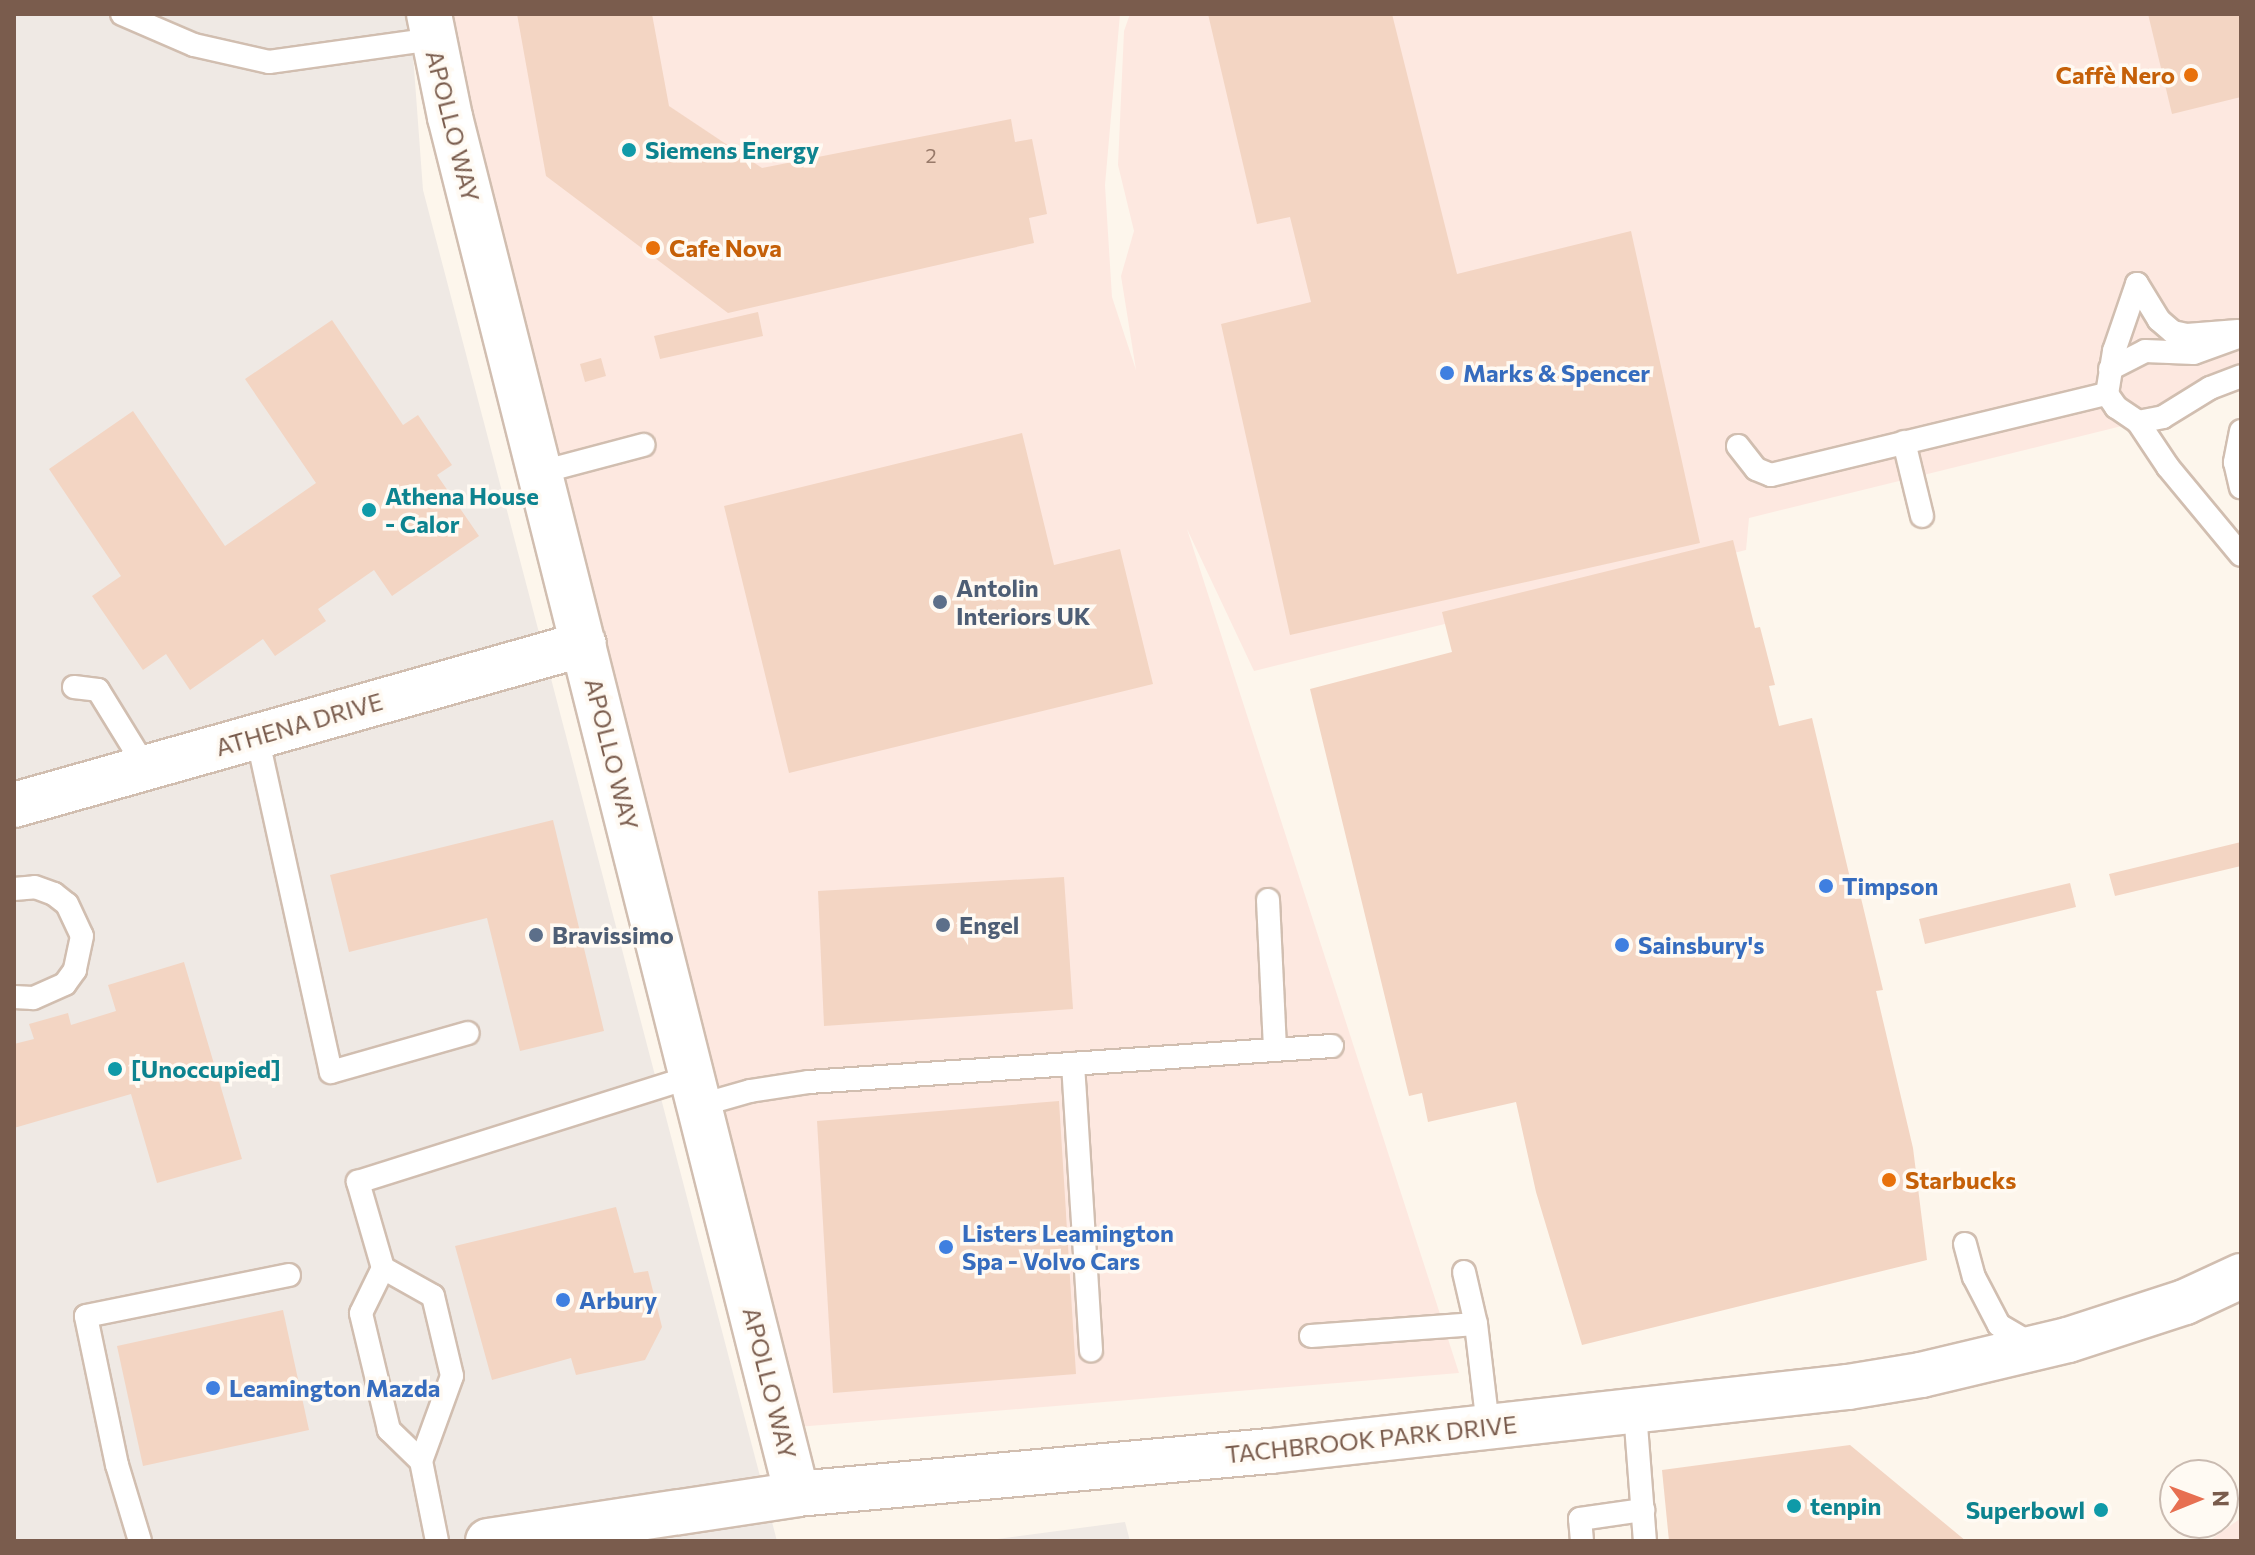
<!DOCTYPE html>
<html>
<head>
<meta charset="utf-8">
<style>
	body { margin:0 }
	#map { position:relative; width:2255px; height:1555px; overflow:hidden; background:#fdf6ec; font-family:Commissioner,sans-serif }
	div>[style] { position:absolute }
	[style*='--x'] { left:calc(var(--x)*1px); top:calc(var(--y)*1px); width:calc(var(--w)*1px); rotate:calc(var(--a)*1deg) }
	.commercial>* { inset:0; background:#fde8e0 }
	.industrial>* { inset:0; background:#efe9e4 }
	.building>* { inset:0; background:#f3d5c3 }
	.roads { filter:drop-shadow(2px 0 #d1beb0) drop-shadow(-2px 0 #d1beb0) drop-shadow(0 2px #d1beb0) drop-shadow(0 -2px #d1beb0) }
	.lane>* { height:22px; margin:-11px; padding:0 11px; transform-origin:11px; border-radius:11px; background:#fff }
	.street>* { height:44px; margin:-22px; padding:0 22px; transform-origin:22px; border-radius:22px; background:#fff }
	.secondary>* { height:44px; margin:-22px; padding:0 22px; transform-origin:22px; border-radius:22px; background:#fff }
	.dots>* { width:22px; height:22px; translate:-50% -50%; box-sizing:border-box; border:4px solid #fffaf3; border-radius:50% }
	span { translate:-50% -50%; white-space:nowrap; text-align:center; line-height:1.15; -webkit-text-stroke:7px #fffaf3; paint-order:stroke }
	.number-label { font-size:20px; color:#987a6a }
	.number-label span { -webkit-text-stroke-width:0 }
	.food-label { font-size:24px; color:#c56008; font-weight:700 }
	.right { translate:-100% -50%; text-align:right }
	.left { translate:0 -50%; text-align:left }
	.street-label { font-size:24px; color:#7a5c4d }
	.culture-label { font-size:24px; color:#0d838f; font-weight:700 }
	.shop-label { font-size:24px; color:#366cbe; font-weight:700 }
	.service-label { font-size:24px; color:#4e5e75; font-weight:700 }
	.frame { position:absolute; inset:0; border:16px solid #7a5c4d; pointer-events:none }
	.north { position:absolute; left:2159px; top:1459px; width:80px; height:80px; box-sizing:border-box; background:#fffaf3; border:2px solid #cabbb1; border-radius:50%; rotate:89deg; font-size:22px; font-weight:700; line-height:32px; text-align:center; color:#7a5c4d }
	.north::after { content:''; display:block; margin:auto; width:28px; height:36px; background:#e76f51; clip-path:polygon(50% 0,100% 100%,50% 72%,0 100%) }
</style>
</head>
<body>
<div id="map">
	<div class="commercial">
		<div style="clip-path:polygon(450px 14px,1120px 14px,1105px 185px,1112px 297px,1136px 370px,1121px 276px,1134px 231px,1118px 165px,1124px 31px,1130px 14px,2241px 14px,2241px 376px,2138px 422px,1749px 518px,1746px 550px,1254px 671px,1187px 529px,1459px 1373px,797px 1427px,449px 50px)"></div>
		<div style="clip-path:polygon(2241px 1518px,2241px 1541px,2209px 1541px)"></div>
	</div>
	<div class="industrial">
		<div style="clip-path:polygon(14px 14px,410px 14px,423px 190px,777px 1541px,14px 1541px)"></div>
		<div style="clip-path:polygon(1125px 1522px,1130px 1541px,982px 1541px)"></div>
	</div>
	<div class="building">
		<div style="clip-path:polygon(517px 14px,652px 14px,669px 106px,762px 168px,1011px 119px,1015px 142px,1032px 139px,1047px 214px,1029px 218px,1034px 243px,728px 313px,546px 176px)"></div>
		<div style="clip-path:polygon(1208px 14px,1392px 14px,1457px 274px,1631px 231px,1700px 543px,1290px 635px,1221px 324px,1311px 302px,1290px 217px,1257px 224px)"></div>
		<div style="clip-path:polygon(2148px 14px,2241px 14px,2241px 97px,2172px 114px)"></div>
		<div style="clip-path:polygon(758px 312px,763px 336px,660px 359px,654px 336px)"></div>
		<div style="clip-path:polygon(332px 320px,403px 425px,418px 415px,452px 465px,437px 475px,479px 536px,392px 596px,374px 570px,318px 609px,326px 621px,275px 656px,263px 639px,190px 690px,166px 654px,143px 670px,92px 596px,121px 576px,49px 469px,133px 411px,225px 546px,316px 483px,245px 379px)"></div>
		<div style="clip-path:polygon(601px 358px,606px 376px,585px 382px,580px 364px)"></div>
		<div style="clip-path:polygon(1022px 433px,1054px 565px,1120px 549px,1153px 684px,789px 773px,724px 506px)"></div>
		<div style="clip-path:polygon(1733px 540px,1755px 628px,1760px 627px,1775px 685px,1769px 686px,1779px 726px,1812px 718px,1855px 899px,1861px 898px,1883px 990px,1876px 991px,1913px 1148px,1927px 1260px,1582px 1345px,1536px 1192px,1516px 1102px,1428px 1122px,1422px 1093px,1409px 1096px,1310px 689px,1452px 652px,1442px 612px)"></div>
		<div style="clip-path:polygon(553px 820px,604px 1031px,520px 1051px,487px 918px,349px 952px,330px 875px)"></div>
		<div style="clip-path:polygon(2241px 842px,2241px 866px,2115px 896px,2109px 874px)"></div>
		<div style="clip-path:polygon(1064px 877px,1073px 1009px,824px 1026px,818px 891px)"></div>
		<div style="clip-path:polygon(2070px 883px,2076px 907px,1925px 944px,1919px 919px)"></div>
		<div style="clip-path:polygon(184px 962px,242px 1159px,157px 1183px,131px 1094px,14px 1128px,14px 1044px,34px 1039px,29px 1024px,68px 1013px,71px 1025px,116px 1011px,108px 985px)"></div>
		<div style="clip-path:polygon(1059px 1101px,1076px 1374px,833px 1393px,817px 1121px)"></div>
		<div style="clip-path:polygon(616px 1207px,634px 1273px,648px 1271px,662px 1327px,645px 1360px,576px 1375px,571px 1358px,492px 1380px,455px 1246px)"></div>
		<div style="clip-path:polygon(283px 1310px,309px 1430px,143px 1466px,117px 1346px)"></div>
		<div style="clip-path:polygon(1850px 1445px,1966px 1541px,1669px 1541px,1662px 1470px)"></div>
		<div style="clip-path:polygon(2106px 1501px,2111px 1514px,2096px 1520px,2091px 1507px)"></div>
	</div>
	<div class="roads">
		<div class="lane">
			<div style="--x:122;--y:14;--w:78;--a:23.3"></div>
			<div style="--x:194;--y:45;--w:77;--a:12.8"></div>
			<div style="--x:269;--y:62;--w:165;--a:-8"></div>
			<div style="--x:2137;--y:284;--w:71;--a:108.9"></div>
			<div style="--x:2114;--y:351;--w:44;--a:99.2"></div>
			<div style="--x:2107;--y:394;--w:16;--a:55"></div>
			<div style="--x:2116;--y:407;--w:27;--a:34"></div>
			<div style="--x:2138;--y:422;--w:54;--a:56.3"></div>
			<div style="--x:2168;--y:467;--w:114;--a:50.3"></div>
			<div style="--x:2137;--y:284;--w:42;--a:58.6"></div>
			<div style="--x:2159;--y:320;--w:18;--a:41"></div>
			<div style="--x:2173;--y:332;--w:14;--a:12"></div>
			<div style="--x:2187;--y:335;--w:51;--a:-4.5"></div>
			<div style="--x:2110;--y:369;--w:39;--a:-27"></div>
			<div style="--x:2145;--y:351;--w:49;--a:2.3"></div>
			<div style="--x:2194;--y:353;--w:50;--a:-19.9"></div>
			<div style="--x:2138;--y:422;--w:25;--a:-11"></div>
			<div style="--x:2163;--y:417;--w:55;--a:-31.7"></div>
			<div style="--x:2210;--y:388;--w:33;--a:-21"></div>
			<div style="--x:2241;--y:431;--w:32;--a:101"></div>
			<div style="--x:2235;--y:462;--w:26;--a:77"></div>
			<div style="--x:1904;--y:442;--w:76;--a:76.3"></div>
			<div style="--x:1738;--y:446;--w:29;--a:52"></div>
			<div style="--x:1756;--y:469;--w:16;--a:22"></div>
			<div style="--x:1771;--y:475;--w:346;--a:-13.6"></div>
			<div style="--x:541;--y:472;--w:106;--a:-14.8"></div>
			<div style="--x:74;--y:687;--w:24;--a:7"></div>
			<div style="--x:98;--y:690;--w:92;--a:58.4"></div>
			<div style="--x:257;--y:736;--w:344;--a:77.6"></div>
			<div style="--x:331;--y:1072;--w:142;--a:-15.9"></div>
			<div style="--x:14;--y:889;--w:21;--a:-5"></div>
			<div style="--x:35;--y:887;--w:20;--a:20"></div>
			<div style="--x:54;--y:894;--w:16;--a:38"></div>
			<div style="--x:67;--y:904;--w:35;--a:65"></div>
			<div style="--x:82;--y:936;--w:35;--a:102"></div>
			<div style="--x:75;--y:970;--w:17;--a:126"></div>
			<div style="--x:65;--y:984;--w:35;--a:156"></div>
			<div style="--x:33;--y:998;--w:19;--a:-177"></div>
			<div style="--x:1268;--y:900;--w:150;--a:87.3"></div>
			<div style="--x:1073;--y:1064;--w:287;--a:86.4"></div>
			<div style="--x:701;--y:1105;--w:51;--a:-15.9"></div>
			<div style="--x:750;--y:1091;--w:60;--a:-8.7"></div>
			<div style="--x:809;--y:1082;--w:524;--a:-3.94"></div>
			<div style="--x:1965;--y:1244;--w:34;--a:75"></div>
			<div style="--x:1974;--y:1277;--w:54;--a:62.5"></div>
			<div style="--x:1999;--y:1325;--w:42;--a:30.3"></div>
			<div style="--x:383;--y:1268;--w:57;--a:29.2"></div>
			<div style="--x:433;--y:1296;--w:82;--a:76.6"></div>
			<div style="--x:452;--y:1376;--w:90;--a:110"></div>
			<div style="--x:1464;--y:1272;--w:53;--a:77"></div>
			<div style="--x:1311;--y:1336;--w:165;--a:-4.2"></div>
			<div style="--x:1476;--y:1324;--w:103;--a:83.3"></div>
			<div style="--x:1635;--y:1412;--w:129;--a:85.6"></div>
			<div style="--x:140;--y:1541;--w:79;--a:-106.8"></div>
			<div style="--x:117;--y:1465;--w:152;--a:-101.8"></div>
			<div style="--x:86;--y:1316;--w:207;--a:-11.4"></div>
			<div style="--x:437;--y:1541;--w:82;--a:-101.3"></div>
			<div style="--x:421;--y:1461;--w:45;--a:-135.9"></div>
			<div style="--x:389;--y:1430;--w:120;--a:-103.5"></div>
			<div style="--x:361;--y:1313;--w:50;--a:-63.9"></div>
			<div style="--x:383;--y:1268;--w:90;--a:-106.2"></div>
			<div style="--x:358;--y:1182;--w:352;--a:-17.5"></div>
			<div style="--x:1582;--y:1541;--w:22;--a:-95"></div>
			<div style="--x:1580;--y:1519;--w:64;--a:-8.1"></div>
		</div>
		<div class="street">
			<div style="--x:429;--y:14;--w:105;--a:78.5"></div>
			<div style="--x:450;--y:117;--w:1420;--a:75.86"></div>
			<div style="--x:14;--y:805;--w:592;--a:-15.77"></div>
		</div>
		<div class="secondary">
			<div style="--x:488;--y:1541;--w:313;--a:-8.6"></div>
			<div style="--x:797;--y:1494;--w:476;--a:-5.2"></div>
			<div style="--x:1271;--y:1451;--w:581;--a:-6.33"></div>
			<div style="--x:1848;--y:1387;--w:74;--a:-9.3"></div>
			<div style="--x:1921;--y:1375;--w:151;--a:-13.4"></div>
			<div style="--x:2068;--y:1340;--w:123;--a:-18"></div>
			<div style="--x:2185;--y:1302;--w:62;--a:-24.9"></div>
		</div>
	</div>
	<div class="dots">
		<div style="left:2191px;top:75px;background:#e8710a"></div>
		<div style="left:629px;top:150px;background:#0f9aa8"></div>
		<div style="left:653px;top:248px;background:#e8710a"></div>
		<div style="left:1447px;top:373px;background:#3f7fe0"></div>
		<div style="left:369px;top:510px;background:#0f9aa8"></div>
		<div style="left:940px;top:602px;background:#5c6f8a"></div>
		<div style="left:1826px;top:886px;background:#3f7fe0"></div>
		<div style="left:943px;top:925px;background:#5c6f8a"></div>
		<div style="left:536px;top:935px;background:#5c6f8a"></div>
		<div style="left:1622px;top:945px;background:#3f7fe0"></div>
		<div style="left:115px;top:1069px;background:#0f9aa8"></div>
		<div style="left:1889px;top:1180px;background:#e8710a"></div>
		<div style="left:946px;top:1247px;background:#3f7fe0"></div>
		<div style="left:563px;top:1300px;background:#3f7fe0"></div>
		<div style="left:213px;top:1388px;background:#3f7fe0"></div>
		<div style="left:1794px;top:1506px;background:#0f9aa8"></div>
		<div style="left:2101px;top:1510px;background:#0f9aa8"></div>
	</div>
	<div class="number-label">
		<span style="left:931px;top:155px">2</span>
	</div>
	<div class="food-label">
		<span class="right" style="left:2175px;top:75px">Caffè Nero</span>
		<span class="left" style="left:669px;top:248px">Cafe Nova</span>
		<span class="left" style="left:1905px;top:1180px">Starbucks</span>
	</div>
	<div class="street-label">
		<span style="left:453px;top:126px;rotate:76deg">APOLLO WAY</span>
		<span style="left:299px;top:724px;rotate:-16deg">ATHENA DRIVE</span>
		<span style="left:612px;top:754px;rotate:76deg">APOLLO WAY</span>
		<span style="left:770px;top:1383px;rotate:76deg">APOLLO WAY</span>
		<span style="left:1371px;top:1439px;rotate:-6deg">TACHBROOK PARK DRIVE</span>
	</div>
	<div class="culture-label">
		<span class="left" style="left:645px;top:150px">Siemens Energy</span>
		<span class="left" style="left:385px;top:510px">Athena House<br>- Calor</span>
		<span class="left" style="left:131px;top:1069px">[Unoccupied]</span>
		<span class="left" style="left:1810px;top:1506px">tenpin</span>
		<span class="right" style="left:2085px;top:1510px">Superbowl</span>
	</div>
	<div class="shop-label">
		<span class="left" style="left:1463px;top:373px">Marks &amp; Spencer</span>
		<span class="left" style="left:1842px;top:886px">Timpson</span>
		<span class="left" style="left:1638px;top:945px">Sainsbury's</span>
		<span class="left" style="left:962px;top:1247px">Listers Leamington<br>Spa - Volvo Cars</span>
		<span class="left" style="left:579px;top:1300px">Arbury</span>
		<span class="left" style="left:229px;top:1388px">Leamington Mazda</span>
	</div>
	<div class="service-label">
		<span class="left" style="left:956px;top:602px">Antolin<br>Interiors UK</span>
		<span class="left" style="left:959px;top:925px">Engel</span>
		<span class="left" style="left:552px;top:935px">Bravissimo</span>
	</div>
	<div class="frame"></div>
	<div class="north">N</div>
</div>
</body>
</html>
